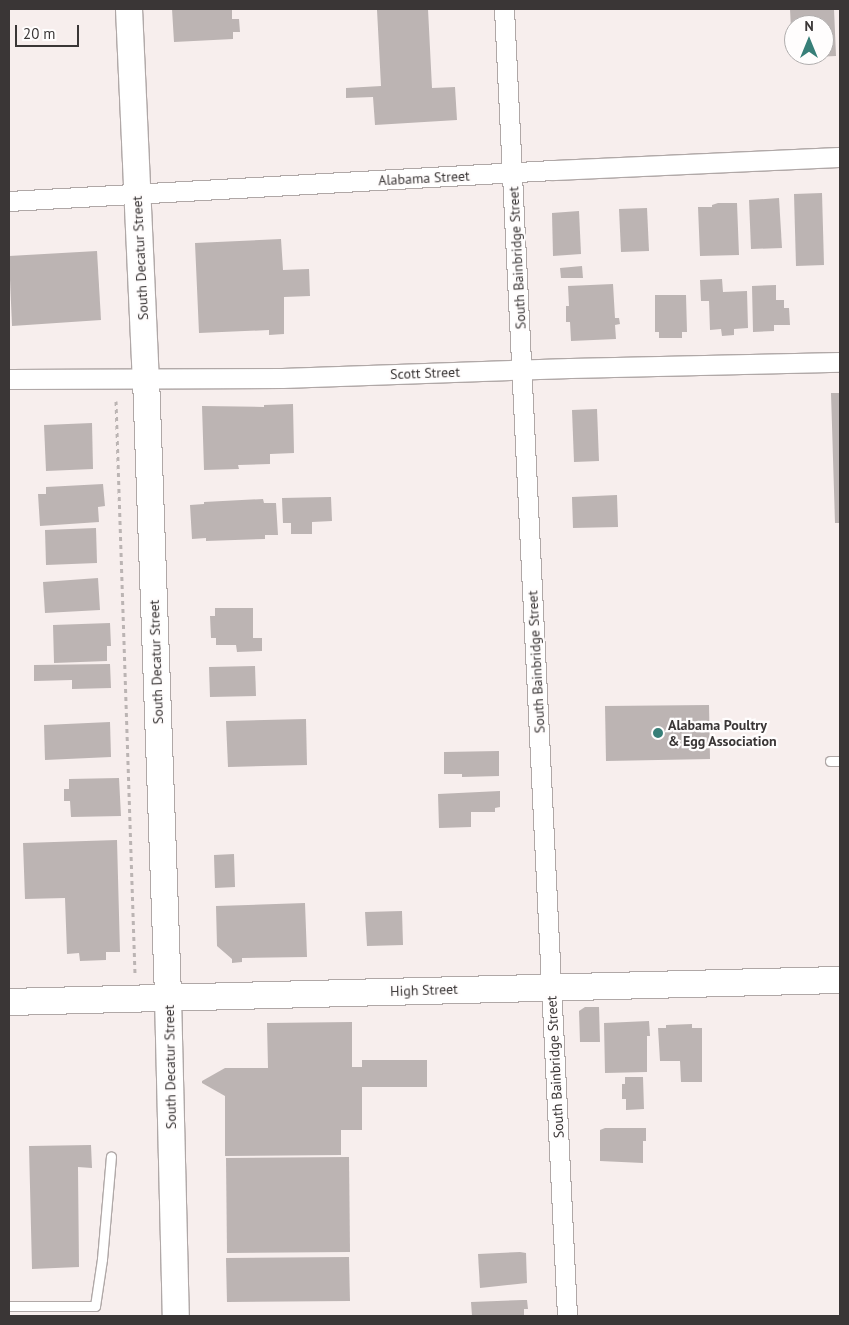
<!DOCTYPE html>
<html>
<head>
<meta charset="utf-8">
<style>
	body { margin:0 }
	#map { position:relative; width:849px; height:1325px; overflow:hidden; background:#f7eeed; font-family:"PT Sans",sans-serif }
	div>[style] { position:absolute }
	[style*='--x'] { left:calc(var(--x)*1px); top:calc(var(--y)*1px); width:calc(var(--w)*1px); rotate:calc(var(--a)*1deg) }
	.building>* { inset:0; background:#bcb4b3 }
	.path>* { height:3px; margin-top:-1.5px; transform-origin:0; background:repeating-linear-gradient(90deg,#bbb4b3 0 4px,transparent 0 8px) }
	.roads { filter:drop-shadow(1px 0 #b0a8a7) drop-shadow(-1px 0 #b0a8a7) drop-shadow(0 1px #b0a8a7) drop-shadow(0 -1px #b0a8a7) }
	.lane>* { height:9px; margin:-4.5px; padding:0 4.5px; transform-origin:4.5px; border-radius:4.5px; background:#fff }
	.street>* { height:19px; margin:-9.5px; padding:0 9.5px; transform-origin:9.5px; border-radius:9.5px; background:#fff }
	.secondary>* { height:26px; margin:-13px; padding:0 13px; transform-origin:13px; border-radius:13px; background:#fff }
	.dots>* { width:14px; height:14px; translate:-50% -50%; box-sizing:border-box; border:2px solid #fffdfd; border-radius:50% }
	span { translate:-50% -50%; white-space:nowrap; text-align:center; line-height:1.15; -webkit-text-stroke:4.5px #fffdfd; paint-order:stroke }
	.street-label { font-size:14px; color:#3a3636 }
	.poi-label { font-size:14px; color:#3a3636; font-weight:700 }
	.left { translate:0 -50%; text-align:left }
	.frame { position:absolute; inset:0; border:10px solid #3a3636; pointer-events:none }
	.north { position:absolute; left:784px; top:15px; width:50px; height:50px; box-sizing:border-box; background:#fffdfd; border:1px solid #b0adad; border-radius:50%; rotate:0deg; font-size:14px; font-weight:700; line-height:20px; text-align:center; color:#3a3636 }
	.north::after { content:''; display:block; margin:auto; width:18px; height:22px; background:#387f78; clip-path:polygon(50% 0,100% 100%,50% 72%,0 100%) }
	.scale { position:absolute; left:15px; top:25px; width:64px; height:22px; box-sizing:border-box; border:2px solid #3a3636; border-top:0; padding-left:6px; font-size:15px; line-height:18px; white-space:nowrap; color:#3a3636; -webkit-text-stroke:4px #fffdfd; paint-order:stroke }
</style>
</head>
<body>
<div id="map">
	<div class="building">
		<div style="clip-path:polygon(172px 9px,232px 9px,232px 19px,239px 19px,240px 32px,233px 32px,233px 39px,174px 42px)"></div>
		<div style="clip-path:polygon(428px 9px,432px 88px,455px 87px,457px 120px,375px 125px,373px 97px,346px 98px,346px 88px,381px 86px,377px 10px)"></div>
		<div style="clip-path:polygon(790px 9px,834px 9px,836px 56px,793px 58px,793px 55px,824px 55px,824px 25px,794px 25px,792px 51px)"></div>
		<div style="clip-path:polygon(822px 193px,824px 265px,796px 266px,794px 194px)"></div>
		<div style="clip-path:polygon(779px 198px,782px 248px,751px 249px,749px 200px)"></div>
		<div style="clip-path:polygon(718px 203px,737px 203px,739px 255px,700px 256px,698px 207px,712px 207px,712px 205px)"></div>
		<div style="clip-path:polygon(647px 208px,649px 251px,621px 252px,619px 209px)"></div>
		<div style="clip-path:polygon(579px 211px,581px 254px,553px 256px,552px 213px)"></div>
		<div style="clip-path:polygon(281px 239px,283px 270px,309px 269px,310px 296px,284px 297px,284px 334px,269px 335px,269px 330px,199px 333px,195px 243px)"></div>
		<div style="clip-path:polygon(97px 251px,101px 320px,12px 326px,9px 256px)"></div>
		<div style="clip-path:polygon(582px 266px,583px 278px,561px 278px,560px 268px)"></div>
		<div style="clip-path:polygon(722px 279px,723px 292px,747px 291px,748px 328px,734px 329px,734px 335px,722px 336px,721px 329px,710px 330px,709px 301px,701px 301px,700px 280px)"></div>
		<div style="clip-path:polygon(613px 284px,615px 318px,619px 318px,620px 324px,615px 325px,616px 339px,571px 341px,570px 322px,566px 322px,566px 306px,569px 306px,568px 286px)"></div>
		<div style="clip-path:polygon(776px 285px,776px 300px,784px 300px,784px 308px,789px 308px,790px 325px,774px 325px,774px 331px,753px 332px,752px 286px)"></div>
		<div style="clip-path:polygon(655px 295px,686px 295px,687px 332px,682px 332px,682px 338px,659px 338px,659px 332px,655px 332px)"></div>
		<div style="clip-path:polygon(831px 393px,840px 393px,840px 523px,835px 523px)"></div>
		<div style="clip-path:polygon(293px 404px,294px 453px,270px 454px,270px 464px,238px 465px,239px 469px,204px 470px,202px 406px,264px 407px,264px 405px)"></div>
		<div style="clip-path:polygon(597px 409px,599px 461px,574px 462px,572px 410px)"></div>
		<div style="clip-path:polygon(92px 423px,93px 469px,46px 471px,44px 425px)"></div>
		<div style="clip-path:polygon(103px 484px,105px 506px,98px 507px,99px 522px,40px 526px,38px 494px,46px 494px,46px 487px)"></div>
		<div style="clip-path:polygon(617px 495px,618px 527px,573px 528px,572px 497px)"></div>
		<div style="clip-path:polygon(331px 497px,332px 521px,312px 522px,312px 534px,291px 534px,291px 523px,283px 523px,282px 498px)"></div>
		<div style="clip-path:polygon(263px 499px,264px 503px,276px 503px,278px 535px,265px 535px,265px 539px,206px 541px,206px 538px,192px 539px,190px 505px,204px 504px,204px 502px)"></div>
		<div style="clip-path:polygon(96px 528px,97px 563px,46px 565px,45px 530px)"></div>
		<div style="clip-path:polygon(98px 578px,100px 610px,45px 613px,43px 582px)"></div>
		<div style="clip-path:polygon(215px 608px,253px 608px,253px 638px,262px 638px,262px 651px,237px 652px,236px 645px,216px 645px,216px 638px,211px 638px,210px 616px,215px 616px)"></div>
		<div style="clip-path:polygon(110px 623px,111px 646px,107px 646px,107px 661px,54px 663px,53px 625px)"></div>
		<div style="clip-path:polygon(110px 664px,111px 688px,72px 689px,72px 680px,34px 681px,34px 665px)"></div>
		<div style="clip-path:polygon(255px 666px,256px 696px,210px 697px,209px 667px)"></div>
		<div style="clip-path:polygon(709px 705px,710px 759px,606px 761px,605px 706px)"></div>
		<div style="clip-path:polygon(306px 719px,307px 765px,228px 767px,226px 721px)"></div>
		<div style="clip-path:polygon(110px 722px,111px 757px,45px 760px,44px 725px)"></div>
		<div style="clip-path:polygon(499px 751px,499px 776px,462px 777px,462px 774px,444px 774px,444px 752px)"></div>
		<div style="clip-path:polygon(119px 778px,121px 816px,71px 817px,70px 801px,64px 801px,64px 789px,69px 789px,69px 779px)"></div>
		<div style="clip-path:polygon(500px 791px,500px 807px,495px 808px,495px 812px,471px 812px,471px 827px,439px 828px,438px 794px)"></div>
		<div style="clip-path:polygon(117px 840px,120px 952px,106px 952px,106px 960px,80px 961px,79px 953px,67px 954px,65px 898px,25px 899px,23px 843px)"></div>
		<div style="clip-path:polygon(234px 854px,235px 887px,215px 888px,214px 855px)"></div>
		<div style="clip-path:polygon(305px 903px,307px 957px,242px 958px,242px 962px,232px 963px,232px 959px,217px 946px,216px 906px)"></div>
		<div style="clip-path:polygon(402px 911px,403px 945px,367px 946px,365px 912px)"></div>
		<div style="clip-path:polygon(585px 1007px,599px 1007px,600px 1042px,580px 1042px,579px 1011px)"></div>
		<div style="clip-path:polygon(649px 1021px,650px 1036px,647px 1036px,647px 1072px,605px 1073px,604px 1023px)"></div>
		<div style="clip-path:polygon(352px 1022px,352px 1067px,362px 1067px,362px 1060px,427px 1060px,427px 1087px,362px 1087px,362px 1130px,341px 1130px,341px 1155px,225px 1156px,225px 1096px,202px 1083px,202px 1081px,225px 1068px,268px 1068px,267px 1023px)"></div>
		<div style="clip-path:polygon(692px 1024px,692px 1028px,702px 1028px,702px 1082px,681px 1082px,680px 1061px,660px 1061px,658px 1028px,666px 1028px,666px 1025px)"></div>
		<div style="clip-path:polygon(625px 1077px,643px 1077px,644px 1109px,626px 1110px,626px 1099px,622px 1099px,622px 1084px,625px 1084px)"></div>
		<div style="clip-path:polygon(605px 1128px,646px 1128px,646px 1141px,643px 1141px,643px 1163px,600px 1161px,600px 1130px)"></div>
		<div style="clip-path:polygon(91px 1145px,92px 1168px,78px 1167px,79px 1267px,32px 1269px,29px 1146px)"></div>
		<div style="clip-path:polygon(349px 1157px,350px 1252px,227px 1253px,226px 1158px)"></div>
		<div style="clip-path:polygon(520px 1252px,526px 1253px,527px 1283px,480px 1288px,478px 1254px)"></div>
		<div style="clip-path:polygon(349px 1257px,350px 1301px,227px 1302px,226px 1258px)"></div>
		<div style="clip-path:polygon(523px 1300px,527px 1300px,528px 1309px,524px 1309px,524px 1316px,472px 1316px,471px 1302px)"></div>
	</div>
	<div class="path">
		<div style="--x:116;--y:401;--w:572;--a:88.1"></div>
	</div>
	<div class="roads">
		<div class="lane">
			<div style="--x:830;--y:761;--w:10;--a:0"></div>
			<div style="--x:9;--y:1306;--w:86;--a:0"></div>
			<div style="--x:95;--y:1306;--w:48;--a:-81.5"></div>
			<div style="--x:102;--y:1259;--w:103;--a:-85"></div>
		</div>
		<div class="street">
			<div style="--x:504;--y:9;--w:1309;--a:87.24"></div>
			<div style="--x:9;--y:201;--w:545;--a:-3.26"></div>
			<div style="--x:553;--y:170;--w:287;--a:-2.6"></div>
			<div style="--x:9;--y:379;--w:273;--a:-0.2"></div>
			<div style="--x:282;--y:378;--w:288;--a:-2"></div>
			<div style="--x:570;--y:368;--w:270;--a:-1.3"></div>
		</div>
		<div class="secondary">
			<div style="--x:129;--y:9;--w:369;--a:87.4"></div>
			<div style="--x:146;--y:378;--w:619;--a:87.96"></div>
			<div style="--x:168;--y:997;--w:319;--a:88.6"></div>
			<div style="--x:9;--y:1002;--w:831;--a:-1.52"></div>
		</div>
	</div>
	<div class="dots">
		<div style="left:658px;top:733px;background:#387f78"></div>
	</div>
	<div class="street-label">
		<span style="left:424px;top:178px;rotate:-3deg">Alabama Street</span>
		<span style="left:140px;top:258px;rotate:-93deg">South Decatur Street</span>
		<span style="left:517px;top:258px;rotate:-93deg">South Bainbridge Street</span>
		<span style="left:425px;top:373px;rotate:-2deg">Scott Street</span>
		<span style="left:156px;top:662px;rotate:-92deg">South Decatur Street</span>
		<span style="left:536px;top:662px;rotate:-93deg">South Bainbridge Street</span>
		<span style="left:424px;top:990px;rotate:-2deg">High Street</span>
		<span style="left:170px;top:1067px;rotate:-91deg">South Decatur Street</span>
		<span style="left:555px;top:1067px;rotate:-93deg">South Bainbridge Street</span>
	</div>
	<div class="poi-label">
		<span class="left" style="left:668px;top:733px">Alabama Poultry<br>&amp; Egg Association</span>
	</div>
	<div class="frame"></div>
	<div class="north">N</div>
	<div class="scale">20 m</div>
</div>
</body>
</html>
